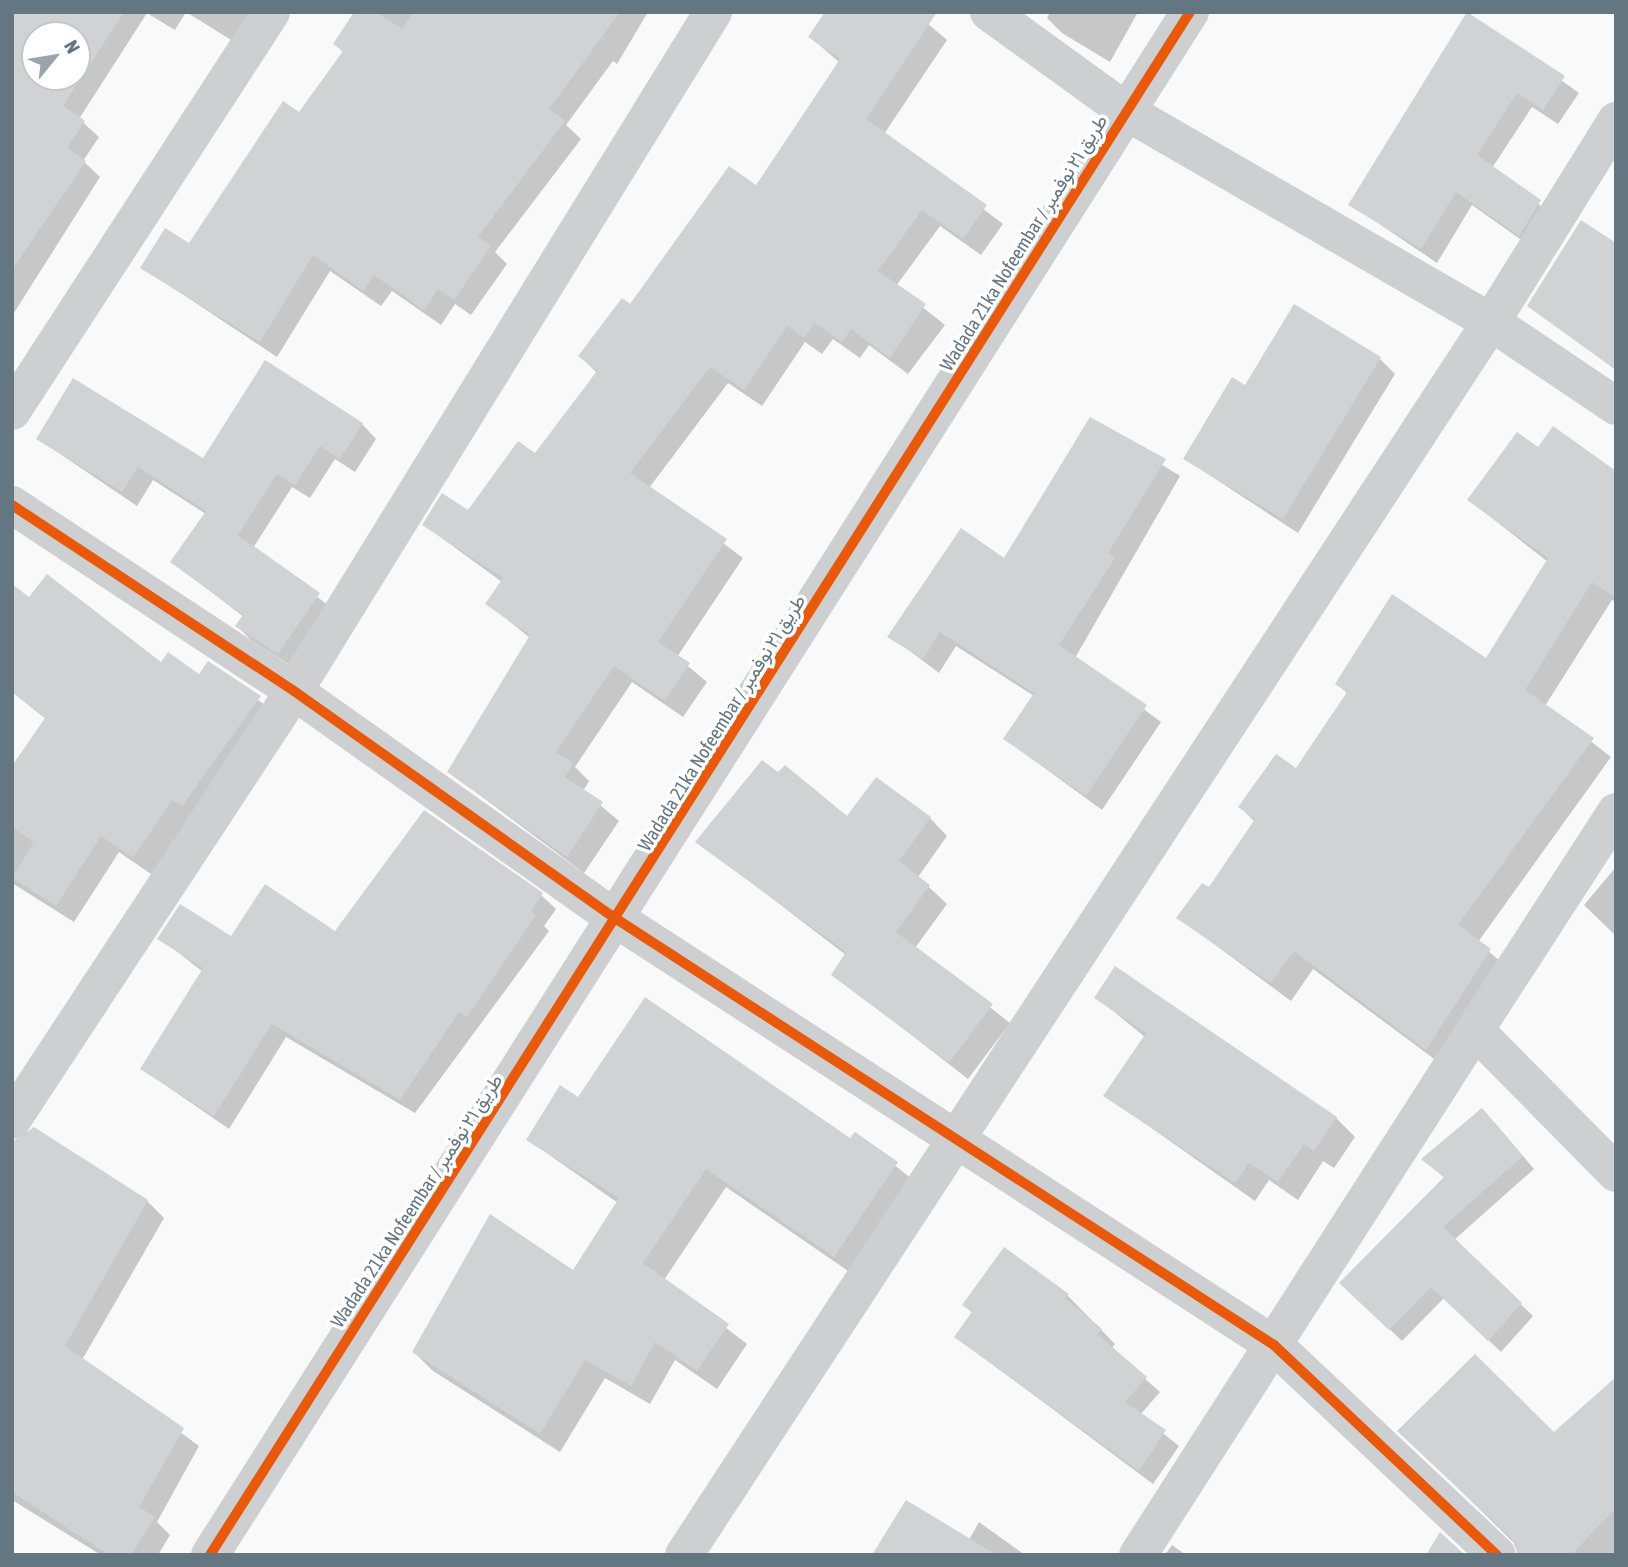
<!DOCTYPE html>
<html>
<head>
<meta charset="utf-8">
<style>
	body { margin:0 }
	#map { position:relative; width:1628px; height:1567px; overflow:hidden; background:#f9f9f9; font-family:"Asap Condensed",Vazirmatn,sans-serif }
	div>[style] { position:absolute }
	[style*='--x'] { left:calc(var(--x)*1px); top:calc(var(--y)*1px); width:calc(var(--w)*1px); rotate:calc(var(--a)*1deg) }
	.shadow>* { inset:0; background:#0003 }
	.building>* { inset:0; background:#d0d2d3 }
	.minor>* { height:38px; margin:-19px; padding:0 19px; transform-origin:19px; border-radius:19px; background:#cecfd0 }
	.cycleway>* { height:10px; margin:-5px; padding:0 5px; transform-origin:5px; border-radius:5px; background:#e8590c }
	span { translate:-50% -50%; white-space:nowrap; text-align:center; line-height:1.15; -webkit-text-stroke:7px #fff; paint-order:stroke }
	.street-label { font-size:19px; color:#657683 }
	.frame { position:absolute; inset:0; border:14px solid #657683; pointer-events:none }
	.north { position:absolute; left:21px; top:21px; width:70px; height:70px; box-sizing:border-box; background:#fff; border:2px solid #c1c8cd; border-radius:50%; rotate:60deg; font-size:19px; font-weight:700; line-height:28px; text-align:center; color:#657683 }
	.north::after { content:''; display:block; margin:auto; width:24px; height:32px; background:#99a4ac; clip-path:polygon(50% 0,100% 100%,50% 72%,0 100%) }
</style>
</head>
<body>
<div id="map">
	<div class="shadow">
		<div style="clip-path:polygon(evenodd,12px 12px,186px 12px,175px 30px,147px 13px,79px 119px,99px 137px,83px 161px,100px 177px,12px 316px,12px 12px,35px 35px,77px 35px,77px 77px,35px 77px,35px 35px)"></div>
		<div style="clip-path:polygon(186px 12px,257px 12px,236px 43px)"></div>
		<div style="clip-path:polygon(356px 12px,648px 12px,617px 64px,613px 61px,566px 125px,581px 139px,495px 252px,507px 264px,471px 315px,455px 304px,441px 325px,392px 291px,381px 306px,330px 271px,277px 357px,143px 268px,190px 246px,300px 115px,344px 53px,335px 44px)"></div>
		<div style="clip-path:polygon(914px 12px,947px 40px,884px 134px,1003px 224px,981px 255px,940px 226px,896px 286px,945px 325px,908px 374px,869px 345px,860px 358px,833px 339px,822px 354px,805px 342px,762px 406px,728px 383px,649px 488px,743px 558px,677px 657px,707px 682px,683px 717px,632px 682px,575px 767px,589px 781px,583px 791px,619px 821px,584px 873px,449px 772px,530px 638px,488px 604px,502px 582px,424px 525px,469px 512px,535px 456px,597px 373px,580px 356px,756px 187px,839px 62px,810px 37px)"></div>
		<div style="clip-path:polygon(1050px 12px,1138px 12px,1110px 62px,1062px 33px,1047px 18px)"></div>
		<div style="clip-path:polygon(1468px 14px,1579px 93px,1558px 124px,1532px 107px,1492px 168px,1555px 217px,1534px 249px,1472px 205px,1437px 263px,1350px 204px)"></div>
		<div style="clip-path:polygon(1616px 246px,1616px 370px,1529px 306px)"></div>
		<div style="clip-path:polygon(1380px 359px,1395px 374px,1298px 533px,1185px 459px,1246px 387px)"></div>
		<div style="clip-path:polygon(1090px 420px,1180px 476px,1075px 658px,1161px 722px,1102px 810px,1005px 739px,1034px 696px,956px 646px,939px 673px,890px 636px,1005px 560px)"></div>
		<div style="clip-path:polygon(362px 424px,376px 439px,355px 472px,335px 459px,310px 498px,292px 487px,253px 548px,333px 609px,293px 667px,251px 640px,237px 626px,244px 617px,172px 562px,206px 514px,153px 480px,137px 506px,38px 439px,204px 461px)"></div>
		<div style="clip-path:polygon(1538px 450px,1616px 473px,1616px 602px,1612px 600px,1545px 706px,1611px 757px,1478px 942px,1509px 969px,1445px 1067px,1313px 969px,1291px 1001px,1179px 918px,1209px 890px,1255px 822px,1240px 807px,1296px 771px,1348px 694px,1337px 683px,1487px 660px,1548px 562px,1469px 500px)"></div>
		<div style="clip-path:polygon(30px 600px,162px 664px,199px 676px,209px 663px,277px 714px,151px 874px,119px 852px,74px 922px,12px 883px,12px 770px,46px 719px,12px 692px)"></div>
		<div style="clip-path:polygon(930px 818px,947px 836px,918px 877px,947px 904px,915px 948px,1010px 1023px,968px 1079px,833px 974px,846px 955px,697px 841px,848px 819px)"></div>
		<div style="clip-path:polygon(1616px 867px,1616px 936px,1584px 905px)"></div>
		<div style="clip-path:polygon(541px 895px,556px 909px,544px 926px,549px 931px,415px 1113px,286px 1037px,229px 1129px,142px 1069px,203px 972px,160px 938px,336px 933px)"></div>
		<div style="clip-path:polygon(1096px 997px,1336px 1118px,1355px 1137px,1334px 1168px,1323px 1161px,1298px 1200px,1269px 1180px,1255px 1201px,1106px 1096px,1145px 1037px)"></div>
		<div style="clip-path:polygon(579px 1099px,851px 1141px,855px 1134px,917px 1183px,854px 1275px,726px 1187px,664px 1280px,747px 1344px,717px 1389px,675px 1360px,650px 1404px,605px 1378px,560px 1452px,433px 1371px,414px 1352px,573px 1272px,618px 1203px,528px 1140px)"></div>
		<div style="clip-path:polygon(1494px 1122px,1534px 1169px,1454px 1240px,1533px 1316px,1501px 1352px,1444px 1298px,1402px 1341px,1341px 1283px,1445px 1178px,1423px 1160px)"></div>
		<div style="clip-path:polygon(147px 1201px,164px 1218px,82px 1360px,199px 1446px,157px 1522px,170px 1535px,158px 1555px,101px 1555px,12px 1500px,12px 1245px)"></div>
		<div style="clip-path:polygon(1067px 1295px,1115px 1344px,1111px 1349px,1160px 1392px,1140px 1415px,1179px 1446px,1153px 1484px,956px 1337px,973px 1314px,965px 1305px)"></div>
		<div style="clip-path:polygon(1616px 1379px,1616px 1555px,1518px 1555px,1520px 1549px,1400px 1431px,1553px 1435px)"></div>
		<div style="clip-path:polygon(979px 1522px,1025px 1555px,894px 1555px,969px 1540px)"></div>
		<div style="clip-path:polygon(1172px 1545px,1186px 1555px,1165px 1555px)"></div>
	</div>
	<div class="building">
		<div style="clip-path:polygon(evenodd,12px 12px,124px 12px,63px 106px,85px 121px,67px 148px,86px 161px,12px 270px,12px 12px,35px 35px,77px 35px,77px 77px,35px 77px,35px 35px)"></div>
		<div style="clip-path:polygon(354px 12px,377px 12px,402px 29px,413px 12px,620px 12px,549px 109px,565px 121px,478px 237px,491px 246px,454px 300px,438px 289px,424px 310px,374px 275px,364px 291px,313px 255px,260px 342px,140px 268px,165px 228px,189px 243px,283px 101px,299px 112px,343px 51px,333px 44px)"></div>
		<div style="clip-path:polygon(825px 12px,937px 12px,866px 119px,987px 205px,963px 239px,922px 210px,878px 271px,926px 304px,890px 358px,851px 329px,842px 342px,815px 323px,804px 338px,787px 326px,744px 390px,710px 367px,630px 473px,727px 539px,658px 642px,690px 663px,665px 701px,614px 666px,556px 752px,573px 763px,565px 777px,603px 802px,567px 857px,447px 772px,530px 635px,485px 604px,503px 578px,422px 525px,442px 493px,468px 510px,518px 441px,535px 453px,597px 371px,578px 356px,622px 298px,630px 304px,729px 166px,756px 185px,840px 59px,808px 37px)"></div>
		<div style="clip-path:polygon(1467px 12px,1565px 76px,1543px 110px,1517px 93px,1477px 155px,1541px 200px,1519px 236px,1456px 192px,1421px 249px,1348px 205px)"></div>
		<div style="clip-path:polygon(1581px 220px,1616px 243px,1616px 370px,1527px 306px)"></div>
		<div style="clip-path:polygon(1294px 304px,1381px 357px,1283px 519px,1183px 459px,1232px 377px,1245px 385px)"></div>
		<div style="clip-path:polygon(265px 360px,363px 423px,340px 459px,320px 446px,295px 485px,277px 474px,238px 535px,320px 593px,278px 654px,235px 626px,243px 615px,170px 562px,206px 511px,138px 467px,122px 492px,36px 439px,73px 378px,203px 458px)"></div>
		<div style="clip-path:polygon(1090px 417px,1166px 459px,1108px 553px,1115px 558px,1059px 645px,1147px 705px,1086px 796px,1003px 739px,1034px 693px,940px 632px,923px 659px,887px 637px,961px 528px,1004px 558px)"></div>
		<div style="clip-path:polygon(1553px 426px,1616px 471px,1616px 598px,1592px 582px,1525px 690px,1594px 738px,1458px 925px,1491px 949px,1426px 1050px,1294px 951px,1271px 983px,1176px 918px,1202px 883px,1209px 887px,1255px 819px,1238px 807px,1276px 754px,1296px 768px,1347px 692px,1335px 684px,1392px 594px,1486px 658px,1548px 558px,1467px 500px,1517px 432px,1538px 447px)"></div>
		<div style="clip-path:polygon(47px 574px,161px 662px,168px 652px,199px 674px,208px 661px,261px 696px,182px 806px,172px 800px,133px 858px,101px 836px,56px 906px,12px 878px,34px 842px,12px 827px,12px 766px,45px 718px,12px 692px,12px 584px,29px 597px)"></div>
		<div style="clip-path:polygon(762px 760px,778px 772px,785px 765px,847px 816px,876px 777px,931px 817px,899px 861px,930px 885px,896px 932px,993px 1004px,949px 1063px,831px 975px,846px 952px,695px 842px)"></div>
		<div style="clip-path:polygon(424px 810px,543px 893px,531px 911px,536px 915px,467px 1017px,459px 1012px,400px 1100px,272px 1024px,214px 1116px,140px 1069px,203px 968px,157px 939px,180px 904px,231px 936px,265px 884px,335px 931px)"></div>
		<div style="clip-path:polygon(1115px 966px,1337px 1117px,1314px 1151px,1304px 1144px,1278px 1182px,1249px 1163px,1235px 1183px,1103px 1096px,1146px 1033px,1094px 998px)"></div>
		<div style="clip-path:polygon(645px 997px,850px 1138px,855px 1132px,898px 1162px,834px 1257px,706px 1169px,643px 1263px,729px 1324px,697px 1371px,655px 1342px,631px 1386px,585px 1360px,540px 1434px,412px 1352px,490px 1214px,573px 1270px,619px 1198px,526px 1140px,560px 1085px,578px 1097px)"></div>
		<div style="clip-path:polygon(1482px 1108px,1523px 1156px,1443px 1227px,1522px 1303px,1488px 1341px,1431px 1287px,1389px 1330px,1339px 1283px,1444px 1177px,1421px 1159px)"></div>
		<div style="clip-path:polygon(34px 1127px,148px 1200px,65px 1346px,184px 1428px,139px 1507px,155px 1517px,131px 1555px,109px 1555px,12px 1492px,12px 1142px)"></div>
		<div style="clip-path:polygon(1004px 1247px,1069px 1294px,1065px 1298px,1102px 1329px,1097px 1334px,1147px 1377px,1125px 1402px,1166px 1430px,1139px 1471px,954px 1337px,972px 1312px,962px 1305px)"></div>
		<div style="clip-path:polygon(1475px 1354px,1554px 1432px,1616px 1377px,1616px 1508px,1571px 1555px,1518px 1555px,1512px 1539px,1397px 1431px)"></div>
		<div style="clip-path:polygon(906px 1500px,997px 1555px,872px 1555px)"></div>
		<div style="clip-path:polygon(1440px 1532px,1465px 1555px,1426px 1555px)"></div>
	</div>
	<div class="minor">
		<div style="--x:989;--y:12;--w:170;--a:35.9"></div>
		<div style="--x:1127;--y:112;--w:420;--a:30"></div>
		<div style="--x:1491;--y:322;--w:151;--a:33.9"></div>
		<div style="--x:12;--y:411;--w:476;--a:-57"></div>
		<div style="--x:12;--y:505;--w:338;--a:33.4"></div>
		<div style="--x:294;--y:691;--w:397;--a:35.3"></div>
		<div style="--x:618;--y:920;--w:782;--a:32.94"></div>
		<div style="--x:1274;--y:1345;--w:306;--a:43.3"></div>
		<div style="--x:1616;--y:812;--w:260;--a:122.9"></div>
		<div style="--x:1475;--y:1030;--w:201;--a:45.4"></div>
		<div style="--x:12;--y:1120;--w:513;--a:-56.68"></div>
		<div style="--x:294;--y:691;--w:798;--a:-58.32"></div>
		<div style="--x:210;--y:1555;--w:1828;--a:-57.58"></div>
		<div style="--x:684;--y:1555;--w:1474;--a:-56.8"></div>
		<div style="--x:1491;--y:322;--w:237;--a:-58.1"></div>
		<div style="--x:1138;--y:1555;--w:624;--a:-57.3"></div>
	</div>
	<div class="cycleway">
		<div style="--x:12;--y:505;--w:338;--a:33.4"></div>
		<div style="--x:294;--y:691;--w:397;--a:35.3"></div>
		<div style="--x:618;--y:920;--w:782;--a:32.94"></div>
		<div style="--x:1274;--y:1345;--w:306;--a:43.3"></div>
		<div style="--x:210;--y:1555;--w:1828;--a:-57.58"></div>
	</div>
	<div class="street-label">
		<span style="left:1024px;top:243px;rotate:-58deg">Wadada 21ka Nofeembar / طريق ٢١ نوفمبر</span>
		<span style="left:722px;top:723px;rotate:-58deg">Wadada 21ka Nofeembar / طريق ٢١ نوفمبر</span>
		<span style="left:417px;top:1201px;rotate:-57deg">Wadada 21ka Nofeembar / طريق ٢١ نوفمبر</span>
	</div>
	<div class="frame"></div>
	<div class="north">N</div>
</div>
</body>
</html>
